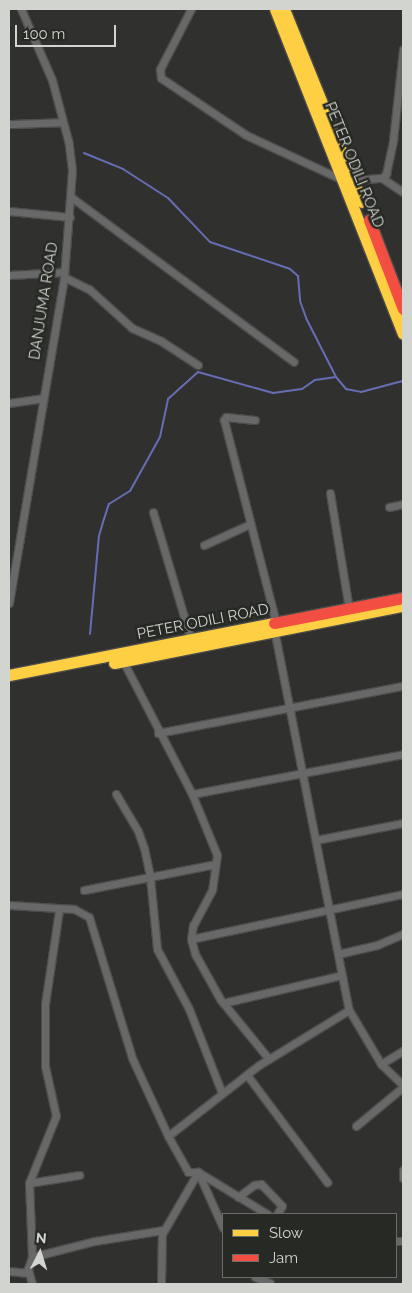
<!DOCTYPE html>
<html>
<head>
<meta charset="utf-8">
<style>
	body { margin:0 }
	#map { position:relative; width:412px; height:1293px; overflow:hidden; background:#30312e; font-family:Raleway,sans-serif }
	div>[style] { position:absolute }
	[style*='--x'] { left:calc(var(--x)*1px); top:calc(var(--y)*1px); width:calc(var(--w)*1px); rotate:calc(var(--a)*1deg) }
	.stream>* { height:2px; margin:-1px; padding:0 1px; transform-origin:1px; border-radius:1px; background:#676db4 }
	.roads { filter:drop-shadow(1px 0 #4d4e4b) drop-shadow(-1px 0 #4d4e4b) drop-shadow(0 1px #4d4e4b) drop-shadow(0 -1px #4d4e4b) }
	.street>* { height:7px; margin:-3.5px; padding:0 3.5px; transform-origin:3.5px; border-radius:3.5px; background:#676867 }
	.slow>* { height:11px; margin:-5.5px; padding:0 5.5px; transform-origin:5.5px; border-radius:5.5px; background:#ffcf43 }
	.jam>* { height:11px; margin:-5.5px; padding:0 5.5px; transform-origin:5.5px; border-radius:5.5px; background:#f24e42 }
	span { translate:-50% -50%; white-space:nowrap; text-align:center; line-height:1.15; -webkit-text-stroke:5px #262924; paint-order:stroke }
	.street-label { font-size:15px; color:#d2d4d0 }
	.frame { position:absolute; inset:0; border:10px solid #d2d4d0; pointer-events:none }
	.legend { position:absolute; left:222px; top:1213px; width:175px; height:65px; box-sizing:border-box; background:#262924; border:1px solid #6b6d69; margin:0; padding:6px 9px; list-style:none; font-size:15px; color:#d2d4d0 }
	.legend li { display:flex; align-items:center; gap:10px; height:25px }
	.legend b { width:25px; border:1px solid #6b6d69 }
	.north { position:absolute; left:15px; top:1228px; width:50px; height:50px; -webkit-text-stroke:4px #262924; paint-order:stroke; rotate:5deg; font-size:14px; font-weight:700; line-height:20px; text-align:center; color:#d2d4d0 }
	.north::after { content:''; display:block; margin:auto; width:18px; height:22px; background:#d2d4d0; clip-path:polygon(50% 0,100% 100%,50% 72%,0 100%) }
	.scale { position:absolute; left:15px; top:25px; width:101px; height:22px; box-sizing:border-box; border:2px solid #d2d4d0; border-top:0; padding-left:6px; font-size:15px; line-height:18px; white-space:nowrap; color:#d2d4d0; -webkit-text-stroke:4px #262924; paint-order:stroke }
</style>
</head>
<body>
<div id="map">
	<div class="stream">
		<div style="--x:84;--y:153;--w:42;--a:22.3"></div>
		<div style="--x:123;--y:169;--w:54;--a:32.8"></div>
		<div style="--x:168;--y:198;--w:61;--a:46.3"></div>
		<div style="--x:210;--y:242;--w:84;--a:18.6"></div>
		<div style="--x:290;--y:269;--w:11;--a:41"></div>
		<div style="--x:298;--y:276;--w:25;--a:85"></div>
		<div style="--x:300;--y:301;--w:20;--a:70"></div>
		<div style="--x:307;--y:320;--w:64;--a:63"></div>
		<div style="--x:336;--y:377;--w:16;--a:50"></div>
		<div style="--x:346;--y:389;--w:15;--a:11"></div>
		<div style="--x:361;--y:392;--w:43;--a:-14.7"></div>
		<div style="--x:90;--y:634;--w:98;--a:-84.8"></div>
		<div style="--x:99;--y:536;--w:18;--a:-74"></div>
		<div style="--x:104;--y:519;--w:16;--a:-72"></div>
		<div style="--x:109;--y:504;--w:25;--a:-32"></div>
		<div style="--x:130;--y:491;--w:62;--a:-60.9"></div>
		<div style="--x:160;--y:437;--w:39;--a:-78"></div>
		<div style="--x:168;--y:399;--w:40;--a:-42"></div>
		<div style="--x:198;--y:372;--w:78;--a:15.6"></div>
		<div style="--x:273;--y:393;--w:29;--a:-8"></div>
		<div style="--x:302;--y:389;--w:16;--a:-35"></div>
		<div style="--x:315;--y:380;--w:21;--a:-8"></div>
	</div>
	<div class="roads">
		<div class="street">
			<div style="--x:191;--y:9;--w:68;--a:117.3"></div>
			<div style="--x:160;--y:69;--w:9;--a:84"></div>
			<div style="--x:161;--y:78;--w:102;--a:33.8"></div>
			<div style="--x:246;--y:135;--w:109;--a:24.9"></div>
			<div style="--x:345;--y:181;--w:37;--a:-5"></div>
			<div style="--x:382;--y:178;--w:6;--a:-45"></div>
			<div style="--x:386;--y:174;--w:35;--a:-78"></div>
			<div style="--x:393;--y:140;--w:91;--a:-83.7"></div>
			<div style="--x:9;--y:124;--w:54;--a:-2.1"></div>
			<div style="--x:382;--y:178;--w:25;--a:34"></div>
			<div style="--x:71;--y:197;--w:277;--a:36.5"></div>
			<div style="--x:9;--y:211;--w:61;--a:5.6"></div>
			<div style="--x:9;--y:275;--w:55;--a:-3.1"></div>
			<div style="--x:64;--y:277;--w:28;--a:26"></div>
			<div style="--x:89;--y:289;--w:58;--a:42.2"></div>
			<div style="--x:132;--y:328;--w:32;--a:24"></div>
			<div style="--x:161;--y:341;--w:44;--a:33"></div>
			<div style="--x:9;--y:403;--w:34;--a:-8"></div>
			<div style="--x:255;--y:420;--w:29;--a:-174"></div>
			<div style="--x:226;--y:417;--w:4;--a:124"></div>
			<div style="--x:224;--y:420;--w:210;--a:75.6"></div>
			<div style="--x:330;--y:493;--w:118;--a:80.7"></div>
			<div style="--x:389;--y:507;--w:14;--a:-12"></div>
			<div style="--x:153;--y:512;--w:134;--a:73.5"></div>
			<div style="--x:204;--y:545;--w:51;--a:-24.5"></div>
			<div style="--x:9;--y:603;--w:331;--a:-80.4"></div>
			<div style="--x:64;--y:277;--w:107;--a:-85.7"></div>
			<div style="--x:72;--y:170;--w:26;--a:-97"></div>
			<div style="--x:69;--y:144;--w:66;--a:-104.9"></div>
			<div style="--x:52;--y:80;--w:77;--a:-113.6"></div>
			<div style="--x:274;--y:629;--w:388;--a:78.9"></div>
			<div style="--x:349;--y:1010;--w:63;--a:59.3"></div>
			<div style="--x:381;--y:1064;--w:30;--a:44"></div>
			<div style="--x:123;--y:661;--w:150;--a:62.6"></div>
			<div style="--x:192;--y:794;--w:66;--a:67.7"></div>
			<div style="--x:217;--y:855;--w:35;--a:98"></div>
			<div style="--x:212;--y:890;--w:40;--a:118"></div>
			<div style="--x:193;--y:925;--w:14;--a:98"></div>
			<div style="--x:191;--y:939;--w:16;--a:75"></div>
			<div style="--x:195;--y:954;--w:51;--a:60.9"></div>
			<div style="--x:220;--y:999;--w:77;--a:50.8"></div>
			<div style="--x:158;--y:733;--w:249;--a:-10.9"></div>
			<div style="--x:116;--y:794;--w:43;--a:59.3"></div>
			<div style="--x:138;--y:831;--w:18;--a:71"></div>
			<div style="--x:144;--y:848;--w:30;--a:78"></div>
			<div style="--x:150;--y:877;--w:72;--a:84.4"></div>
			<div style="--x:157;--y:949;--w:68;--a:61.9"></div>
			<div style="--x:189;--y:1009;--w:90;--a:68.6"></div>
			<div style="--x:192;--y:794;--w:215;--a:-10.7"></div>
			<div style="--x:316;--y:840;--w:89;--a:-11.1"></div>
			<div style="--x:84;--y:890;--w:134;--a:-11.2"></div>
			<div style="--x:9;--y:905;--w:65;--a:3.5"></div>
			<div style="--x:74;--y:909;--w:17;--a:28"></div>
			<div style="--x:89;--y:917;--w:147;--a:73"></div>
			<div style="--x:132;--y:1058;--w:86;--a:65.2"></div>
			<div style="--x:168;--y:1136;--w:41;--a:60.9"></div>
			<div style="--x:188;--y:1172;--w:10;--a:0"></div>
			<div style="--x:198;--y:1172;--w:61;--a:65.9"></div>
			<div style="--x:191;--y:939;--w:217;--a:-12"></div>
			<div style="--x:338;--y:954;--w:40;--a:-13"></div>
			<div style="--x:377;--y:945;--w:28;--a:-23"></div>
			<div style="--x:223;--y:1003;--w:122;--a:-13.2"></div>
			<div style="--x:381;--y:1064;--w:26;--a:-31"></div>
			<div style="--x:247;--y:1075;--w:134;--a:53.2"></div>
			<div style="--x:356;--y:1126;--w:61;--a:-39.7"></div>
			<div style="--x:168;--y:1136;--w:115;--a:-38"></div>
			<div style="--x:259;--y:1065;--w:105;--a:-31.4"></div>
			<div style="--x:403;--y:1170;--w:8;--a:90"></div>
			<div style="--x:29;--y:1183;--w:51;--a:-9.1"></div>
			<div style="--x:238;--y:1197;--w:20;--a:-37"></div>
			<div style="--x:254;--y:1185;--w:7;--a:-8"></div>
			<div style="--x:261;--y:1184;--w:30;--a:46"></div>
			<div style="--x:282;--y:1206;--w:9;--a:122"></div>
			<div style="--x:396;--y:1241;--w:7;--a:0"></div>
			<div style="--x:32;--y:1257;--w:65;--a:-14.3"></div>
			<div style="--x:95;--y:1241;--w:69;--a:-9.2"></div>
			<div style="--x:9;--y:1271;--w:19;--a:6"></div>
			<div style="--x:255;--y:1277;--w:16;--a:22"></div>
			<div style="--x:32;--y:1284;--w:16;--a:-105"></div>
			<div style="--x:28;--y:1269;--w:13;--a:-72"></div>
			<div style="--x:32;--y:1257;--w:74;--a:-92.3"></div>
			<div style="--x:29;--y:1183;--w:72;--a:-68.1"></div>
			<div style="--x:56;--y:1116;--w:51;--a:-102.4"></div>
			<div style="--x:45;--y:1066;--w:62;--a:-90"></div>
			<div style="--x:45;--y:1004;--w:95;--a:-81.5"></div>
			<div style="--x:161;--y:1284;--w:50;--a:-88.9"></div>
			<div style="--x:162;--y:1234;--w:72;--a:-59.9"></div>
			<div style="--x:198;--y:1172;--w:81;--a:31.3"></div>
		</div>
		<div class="slow">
			<div style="--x:275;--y:9;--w:349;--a:68.5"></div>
			<div style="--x:284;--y:9;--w:208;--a:68"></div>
			<div style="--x:114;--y:663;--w:295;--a:-11.2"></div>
			<div style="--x:9;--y:675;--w:270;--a:-11.1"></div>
		</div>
		<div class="jam">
			<div style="--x:369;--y:220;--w:95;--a:69.1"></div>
			<div style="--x:274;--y:623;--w:131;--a:-11"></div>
		</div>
	</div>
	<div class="street-label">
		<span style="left:354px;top:165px;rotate:68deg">PETER ODILI ROAD</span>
		<span style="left:44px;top:301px;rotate:-81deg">DANJUMA ROAD</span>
		<span style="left:203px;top:622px;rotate:-11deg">PETER ODILI ROAD</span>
	</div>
	<div class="frame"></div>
	<ul class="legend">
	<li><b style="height:6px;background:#ffcf43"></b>Slow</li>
	<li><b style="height:6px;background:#f24e42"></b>Jam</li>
	</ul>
	<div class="north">N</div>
	<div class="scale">100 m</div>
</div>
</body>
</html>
